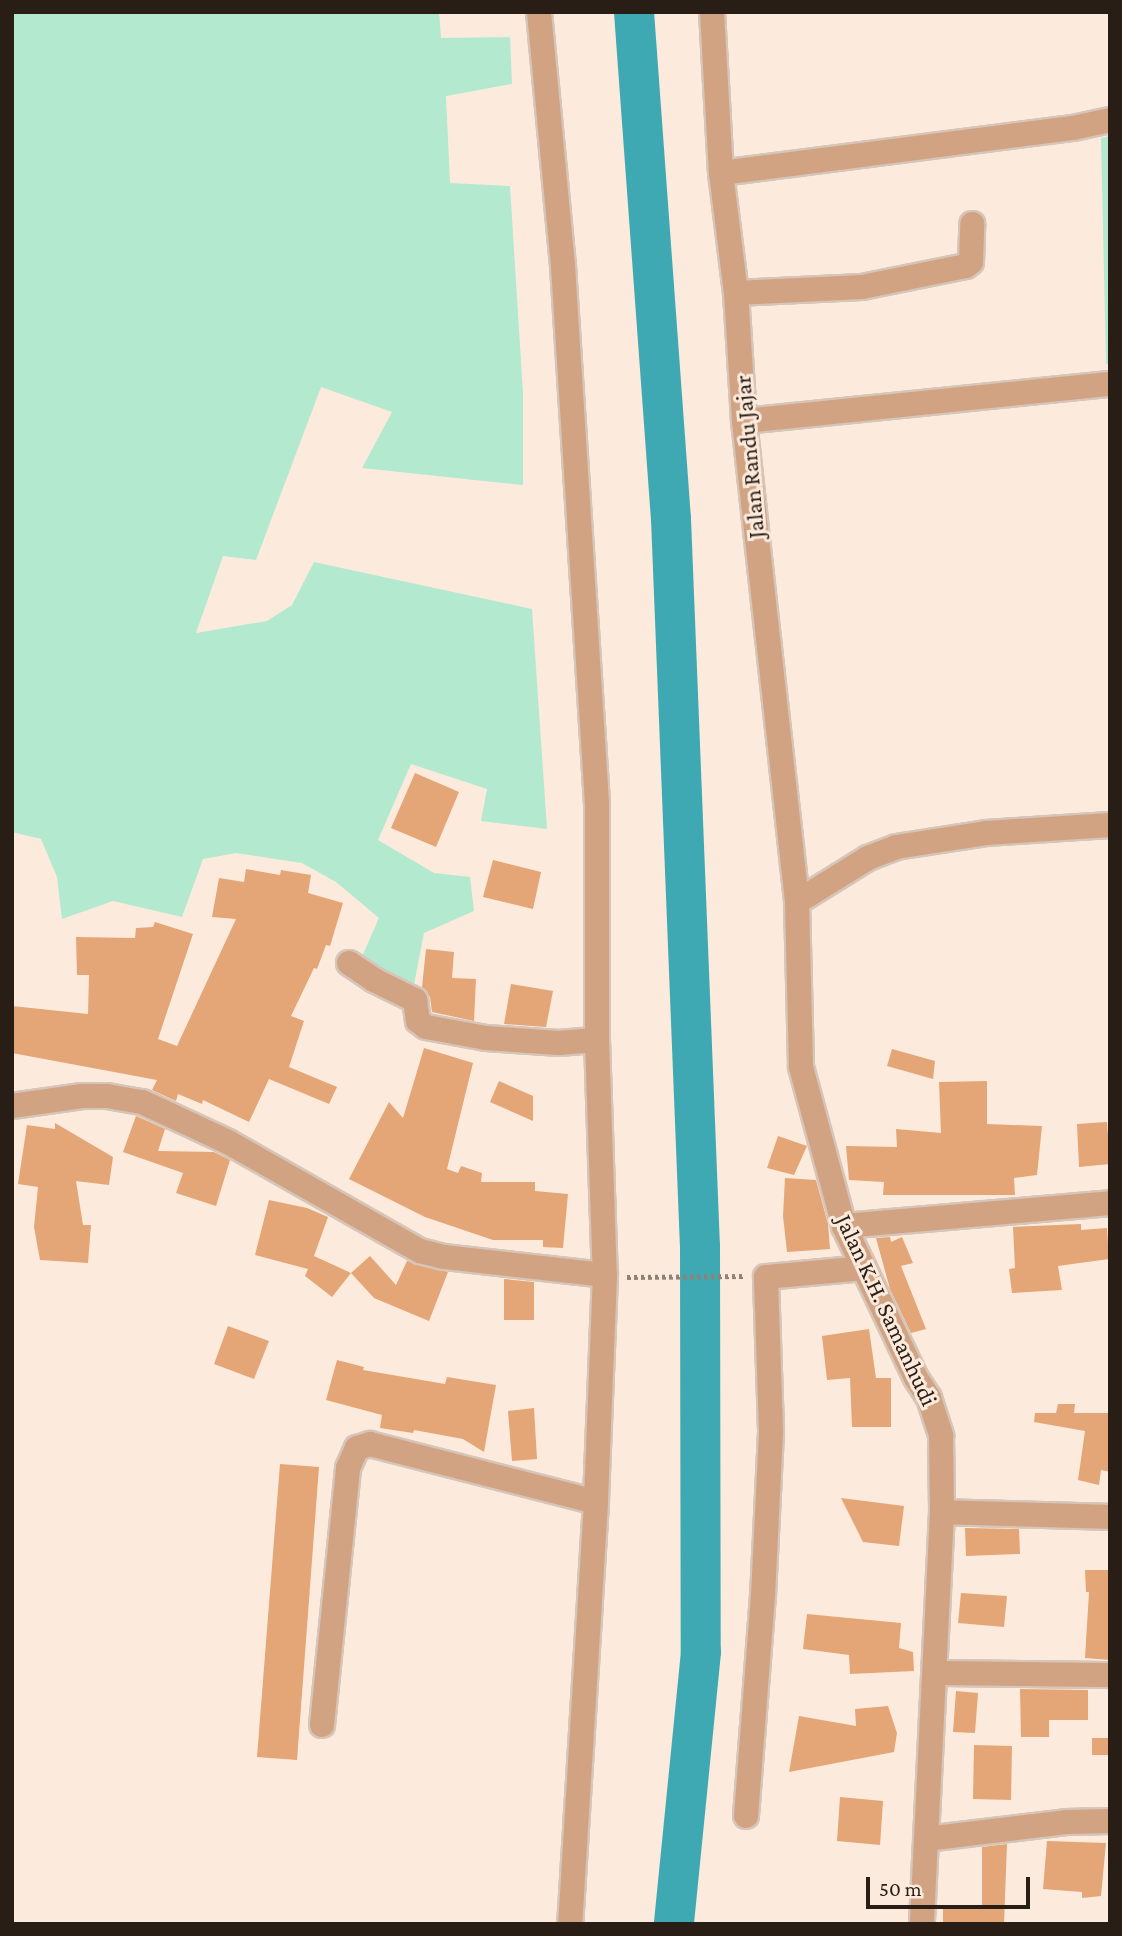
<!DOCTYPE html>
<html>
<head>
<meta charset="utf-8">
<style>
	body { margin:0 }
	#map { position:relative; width:1122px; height:1936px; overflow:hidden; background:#fceadc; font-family:"Crimson Pro",serif }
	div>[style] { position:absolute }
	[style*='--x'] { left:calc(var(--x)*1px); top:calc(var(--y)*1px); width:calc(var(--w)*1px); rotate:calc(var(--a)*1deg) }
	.green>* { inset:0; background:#b3eacf }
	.river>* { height:40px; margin:-20px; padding:0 20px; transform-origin:20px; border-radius:20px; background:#3ea9b3 }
	.building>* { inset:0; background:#e4a676 }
	.path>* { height:4.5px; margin-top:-2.25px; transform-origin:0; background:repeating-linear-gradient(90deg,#908277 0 3.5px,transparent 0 7px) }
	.roads { filter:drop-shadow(2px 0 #d6c5b8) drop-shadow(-2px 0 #d6c5b8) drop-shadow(0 2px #d6c5b8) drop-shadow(0 -2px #d6c5b8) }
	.minor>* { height:24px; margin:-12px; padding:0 12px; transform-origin:12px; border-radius:12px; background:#d1a382 }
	span { translate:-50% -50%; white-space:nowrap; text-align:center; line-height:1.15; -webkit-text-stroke:6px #fceadc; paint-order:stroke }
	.street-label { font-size:24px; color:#291e16 }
	.frame { position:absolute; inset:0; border:14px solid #291e16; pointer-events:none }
	.scale { position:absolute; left:866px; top:1877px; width:164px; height:32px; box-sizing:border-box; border:4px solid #291e16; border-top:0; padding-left:9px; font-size:21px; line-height:24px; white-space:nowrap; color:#291e16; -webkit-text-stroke:5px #fceadc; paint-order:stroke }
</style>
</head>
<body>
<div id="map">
	<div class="green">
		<div style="clip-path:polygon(12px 12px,439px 12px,441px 38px,510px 37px,512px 84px,446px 96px,450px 183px,510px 186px,523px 393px,523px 485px,362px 468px,392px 412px,321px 387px,256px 560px,223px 556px,196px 633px,267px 621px,292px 605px,314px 562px,532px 609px,547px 829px,481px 821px,487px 789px,411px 764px,378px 840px,434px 873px,470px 877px,474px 911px,424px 933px,413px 990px,360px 961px,379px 918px,336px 882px,302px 863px,236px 853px,203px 859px,182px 917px,113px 901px,62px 919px,57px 877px,41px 839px,12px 832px)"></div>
		<div style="clip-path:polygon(1110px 136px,1110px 363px,1106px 364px,1101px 138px)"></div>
	</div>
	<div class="river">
		<div style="--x:634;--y:12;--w:508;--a:85.83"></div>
		<div style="--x:671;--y:519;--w:728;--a:87.72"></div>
		<div style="--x:700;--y:1246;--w:406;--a:89.9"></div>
		<div style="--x:701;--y:1652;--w:273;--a:95.7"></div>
	</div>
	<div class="building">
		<div style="clip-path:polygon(415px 773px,459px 792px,436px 847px,391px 828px)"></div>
		<div style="clip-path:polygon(493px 860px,541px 872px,533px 909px,483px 897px)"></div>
		<div style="clip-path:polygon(246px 869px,280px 875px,281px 870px,311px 875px,308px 893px,343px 903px,330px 946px,326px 945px,317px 969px,314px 968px,291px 1016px,304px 1021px,289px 1067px,337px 1087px,329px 1104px,269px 1079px,249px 1122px,203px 1100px,202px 1104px,178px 1094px,176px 1101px,152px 1090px,157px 1080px,12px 1053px,12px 1006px,88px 1014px,89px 975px,77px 975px,76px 937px,135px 938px,136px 928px,153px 927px,155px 922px,193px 934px,158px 1039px,177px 1046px,236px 919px,212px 917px,219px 878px,244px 882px)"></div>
		<div style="clip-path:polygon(426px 949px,454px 952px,452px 978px,476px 979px,474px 1021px,432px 1012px,430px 997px,422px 987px)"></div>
		<div style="clip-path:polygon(511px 984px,553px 991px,546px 1027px,504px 1024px)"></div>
		<div style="clip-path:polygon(424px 1048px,473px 1063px,447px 1169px,458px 1173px,461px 1166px,482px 1173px,481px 1182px,535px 1182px,535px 1191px,568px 1194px,563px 1248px,543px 1247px,543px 1240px,493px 1240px,425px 1217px,349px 1179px,389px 1102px,403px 1118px)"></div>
		<div style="clip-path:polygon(892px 1049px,935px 1061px,933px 1079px,887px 1066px)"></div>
		<div style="clip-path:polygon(499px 1081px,533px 1096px,533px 1121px,490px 1102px)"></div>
		<div style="clip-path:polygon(987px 1081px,987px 1124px,1042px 1126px,1037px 1175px,1014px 1178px,1015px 1195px,883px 1195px,884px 1182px,849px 1180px,846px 1146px,897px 1147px,896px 1129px,941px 1133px,939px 1082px)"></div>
		<div style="clip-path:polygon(136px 1116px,165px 1129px,158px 1151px,214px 1152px,230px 1160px,216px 1206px,176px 1193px,183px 1173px,123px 1152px)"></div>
		<div style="clip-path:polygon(1107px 1122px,1110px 1164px,1079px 1167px,1077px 1124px)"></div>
		<div style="clip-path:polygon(55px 1123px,113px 1157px,109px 1185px,76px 1181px,83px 1225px,91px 1225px,88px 1263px,40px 1260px,34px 1227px,38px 1187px,18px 1184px,27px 1125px,55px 1129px)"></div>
		<div style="clip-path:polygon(778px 1136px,807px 1146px,794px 1175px,767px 1168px)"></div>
		<div style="clip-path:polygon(785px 1178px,816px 1180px,828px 1224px,830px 1249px,787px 1252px,783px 1216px)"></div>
		<div style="clip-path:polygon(269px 1200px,307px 1208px,328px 1217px,314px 1256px,351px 1273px,332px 1297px,305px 1276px,308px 1269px,255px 1255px)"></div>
		<div style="clip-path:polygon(1081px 1224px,1081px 1230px,1107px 1228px,1109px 1259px,1058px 1266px,1062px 1290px,1012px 1293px,1009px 1269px,1015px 1268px,1013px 1227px)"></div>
		<div style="clip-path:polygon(890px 1237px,891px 1242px,902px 1237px,913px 1263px,901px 1266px,926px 1329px,911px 1333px,890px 1289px,876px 1238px)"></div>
		<div style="clip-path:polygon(370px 1256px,396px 1285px,407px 1261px,448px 1272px,429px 1321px,374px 1298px,351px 1273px)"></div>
		<div style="clip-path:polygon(504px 1279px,534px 1282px,534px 1320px,504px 1320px)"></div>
		<div style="clip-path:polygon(228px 1326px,269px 1341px,254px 1379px,214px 1364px)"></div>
		<div style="clip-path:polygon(869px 1329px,876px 1378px,891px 1378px,891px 1427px,852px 1427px,850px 1378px,827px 1380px,822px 1336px)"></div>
		<div style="clip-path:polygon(337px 1360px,364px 1367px,363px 1370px,445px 1384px,447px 1377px,496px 1385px,484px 1452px,463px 1439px,414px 1430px,413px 1433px,380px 1428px,382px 1415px,326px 1400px)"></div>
		<div style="clip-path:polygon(1058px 1404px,1075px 1404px,1074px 1413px,1110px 1413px,1110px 1472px,1101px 1470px,1099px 1485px,1078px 1480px,1085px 1431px,1034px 1422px,1035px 1413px,1056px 1413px)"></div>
		<div style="clip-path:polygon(534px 1408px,537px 1459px,512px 1461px,508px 1411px)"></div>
		<div style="clip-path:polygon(280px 1464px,319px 1467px,297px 1760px,257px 1757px)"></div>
		<div style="clip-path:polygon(841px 1498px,904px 1506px,899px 1546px,863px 1542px)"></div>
		<div style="clip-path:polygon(965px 1528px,1019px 1529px,1020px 1554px,966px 1556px)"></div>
		<div style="clip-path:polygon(1085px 1570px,1110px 1570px,1110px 1660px,1085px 1658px,1089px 1592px,1086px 1592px)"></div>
		<div style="clip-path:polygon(961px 1593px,1007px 1596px,1004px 1627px,958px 1623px)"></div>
		<div style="clip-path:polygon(807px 1614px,901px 1623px,899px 1648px,913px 1652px,914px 1671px,850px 1674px,849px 1655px,803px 1649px)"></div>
		<div style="clip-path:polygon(1020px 1689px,1088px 1690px,1088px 1720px,1049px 1720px,1049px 1737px,1021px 1737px)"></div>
		<div style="clip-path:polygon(956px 1691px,978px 1693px,975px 1733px,953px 1732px)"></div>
		<div style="clip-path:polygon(888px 1706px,897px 1733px,894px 1752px,789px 1772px,799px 1716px,856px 1726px,855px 1709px)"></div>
		<div style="clip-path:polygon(1092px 1738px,1110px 1738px,1110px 1755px,1092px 1755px)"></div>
		<div style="clip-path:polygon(974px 1745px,1012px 1746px,1011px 1800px,973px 1799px)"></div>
		<div style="clip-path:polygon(840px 1797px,883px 1801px,880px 1845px,837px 1841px)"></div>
		<div style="clip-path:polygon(1047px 1841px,1106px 1843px,1101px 1896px,1082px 1898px,1082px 1892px,1043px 1889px)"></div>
		<div style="clip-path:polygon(1007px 1844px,1004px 1924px,943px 1924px,943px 1907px,982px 1907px,982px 1847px)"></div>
	</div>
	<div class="path">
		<div style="--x:627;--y:1277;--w:118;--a:-0.5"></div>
	</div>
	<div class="roads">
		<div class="minor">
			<div style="--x:539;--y:12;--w:255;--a:84.6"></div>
			<div style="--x:563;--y:266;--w:539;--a:86.38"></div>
			<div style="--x:597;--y:804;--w:236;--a:90"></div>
			<div style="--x:597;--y:1040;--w:235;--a:88.1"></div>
			<div style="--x:605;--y:1275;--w:227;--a:92.3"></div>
			<div style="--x:596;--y:1502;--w:423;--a:93.5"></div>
			<div style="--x:712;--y:12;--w:161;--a:86.8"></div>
			<div style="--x:721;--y:173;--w:121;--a:82.9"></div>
			<div style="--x:736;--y:293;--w:128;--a:86.4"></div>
			<div style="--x:744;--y:421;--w:484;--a:83.7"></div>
			<div style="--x:797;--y:902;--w:165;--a:88.6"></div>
			<div style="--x:801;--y:1067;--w:165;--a:74.9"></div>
			<div style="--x:844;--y:1226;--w:168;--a:64.7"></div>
			<div style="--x:916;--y:1378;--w:24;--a:57"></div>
			<div style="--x:929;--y:1398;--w:40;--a:72"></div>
			<div style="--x:941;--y:1436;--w:76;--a:89.2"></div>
			<div style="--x:942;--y:1512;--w:412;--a:92.8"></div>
			<div style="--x:721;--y:173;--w:355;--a:-7.3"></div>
			<div style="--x:1073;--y:128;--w:38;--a:-12"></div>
			<div style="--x:736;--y:293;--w:126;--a:-2.7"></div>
			<div style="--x:862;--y:287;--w:106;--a:-11.4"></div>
			<div style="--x:966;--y:266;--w:6;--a:-39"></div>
			<div style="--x:971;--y:262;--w:38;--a:-88"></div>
			<div style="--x:744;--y:421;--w:368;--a:-5.8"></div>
			<div style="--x:797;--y:902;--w:84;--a:-31.8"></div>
			<div style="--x:868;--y:858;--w:30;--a:-21"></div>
			<div style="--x:896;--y:847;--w:91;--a:-8.8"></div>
			<div style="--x:986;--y:833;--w:124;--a:-3.7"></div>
			<div style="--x:349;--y:963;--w:30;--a:34"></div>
			<div style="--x:374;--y:980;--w:46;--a:26"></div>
			<div style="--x:415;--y:1000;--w:21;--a:82"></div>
			<div style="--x:418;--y:1021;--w:10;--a:37"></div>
			<div style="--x:426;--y:1027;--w:61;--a:10.4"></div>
			<div style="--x:486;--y:1038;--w:73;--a:3.9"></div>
			<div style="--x:559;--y:1043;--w:38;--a:-5"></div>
			<div style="--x:12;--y:1106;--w:71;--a:-8.1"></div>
			<div style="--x:82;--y:1096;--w:25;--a:0"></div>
			<div style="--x:107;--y:1096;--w:36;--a:10"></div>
			<div style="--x:142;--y:1102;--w:95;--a:24.9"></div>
			<div style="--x:228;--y:1142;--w:221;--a:29.6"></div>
			<div style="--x:420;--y:1251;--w:25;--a:14"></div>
			<div style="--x:444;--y:1257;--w:162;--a:6.4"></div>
			<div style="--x:844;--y:1226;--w:267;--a:-4.9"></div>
			<div style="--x:942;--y:1512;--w:168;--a:1.7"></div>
			<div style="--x:935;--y:1673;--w:175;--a:0.7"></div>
			<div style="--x:322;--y:1725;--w:258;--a:-84.2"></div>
			<div style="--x:348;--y:1468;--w:22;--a:-66"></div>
			<div style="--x:357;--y:1448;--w:14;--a:-17"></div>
			<div style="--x:370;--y:1444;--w:233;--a:14.4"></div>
			<div style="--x:746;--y:1816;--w:221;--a:-85.6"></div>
			<div style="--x:763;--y:1596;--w:166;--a:-87.2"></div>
			<div style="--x:771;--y:1430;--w:153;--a:-91.9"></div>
			<div style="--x:766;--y:1277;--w:98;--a:-5.2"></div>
			<div style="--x:926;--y:1839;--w:141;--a:-6.9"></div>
			<div style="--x:1066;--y:1822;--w:44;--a:-1.3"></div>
		</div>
	</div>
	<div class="street-label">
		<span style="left:749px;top:457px;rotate:-95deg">Jalan Randu Jajar</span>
		<span style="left:887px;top:1310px;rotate:65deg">Jalan K.H. Samanhudi</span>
	</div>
	<div class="frame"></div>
	<div class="scale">50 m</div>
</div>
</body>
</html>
